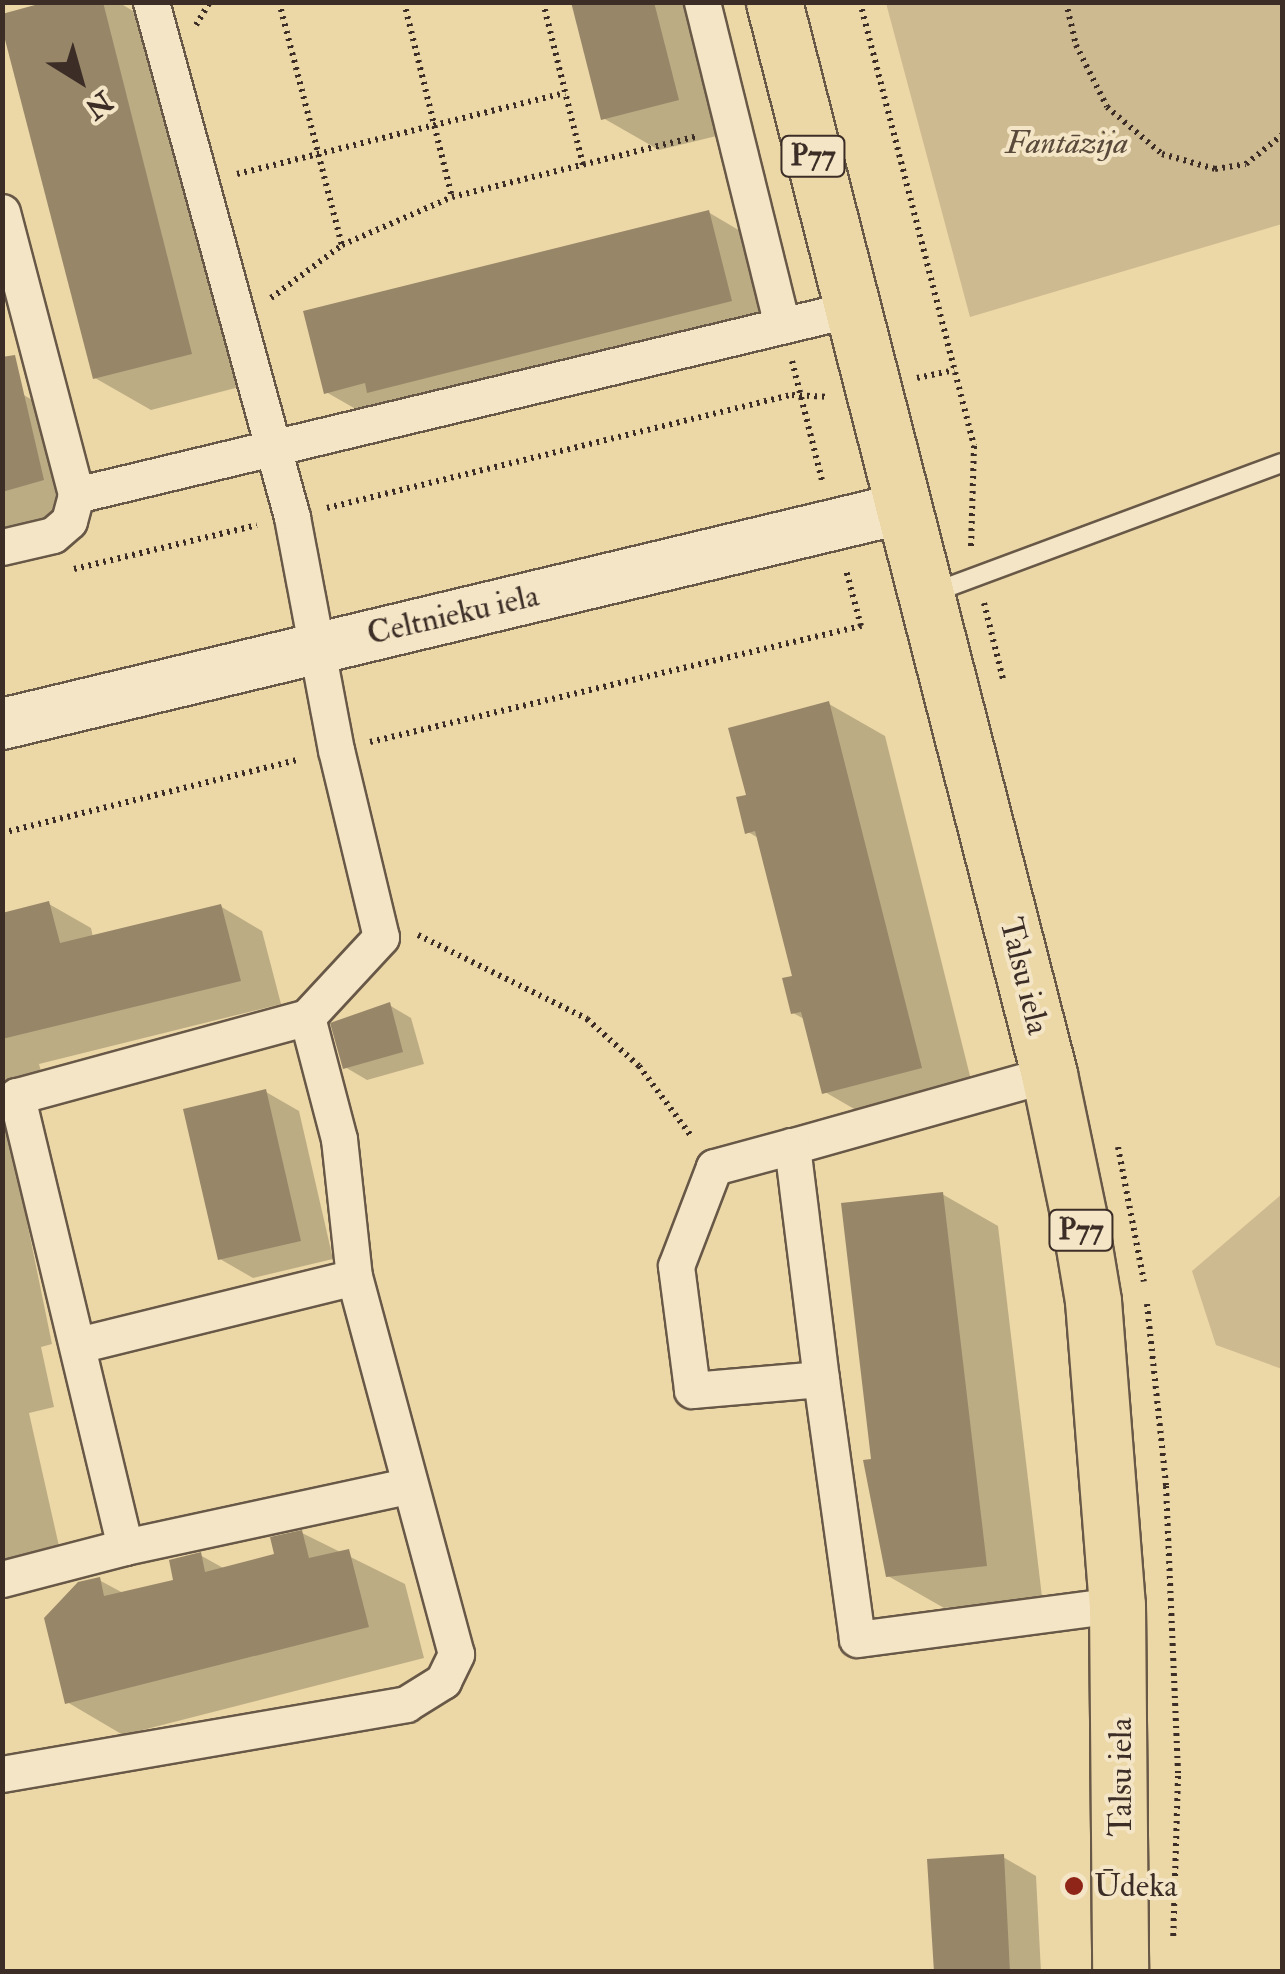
<!DOCTYPE html>
<html>
<head>
<meta charset="utf-8">
<style>
	body { margin:0 }
	#map { position:relative; width:1285px; height:1974px; overflow:hidden; background:#ecd7a6; font-family:"IM FELL Double Pica",serif }
	div>[style] { position:absolute }
	[style*='--x'] { left:calc(var(--x)*1px); top:calc(var(--y)*1px); width:calc(var(--w)*1px); rotate:calc(var(--a)*1deg) }
	.green>* { inset:0; background:#ceba90 }
	.shadow>* { inset:0; background:#0003 }
	.building>* { inset:0; background:#988669 }
	.path>* { height:6px; margin-top:-3px; transform-origin:0; background:repeating-linear-gradient(90deg,#3c2e27 0 2.5px,transparent 0 7.5px) }
	.roads { filter:drop-shadow(2px 0 #685847) drop-shadow(-2px 0 #685847) drop-shadow(0 2px #685847) drop-shadow(0 -2px #685847) }
	.lane>* { height:18px; margin:-9px; padding:0 9px; transform-origin:9px; border-radius:9px; background:#f3e5c5 }
	.street>* { height:35px; margin:-17.5px; padding:0 17.5px; transform-origin:17.5px; border-radius:17.5px; background:#f3e5c5 }
	.secondary>* { height:50px; margin:-25px; padding:0 25px; transform-origin:25px; border-radius:25px; background:#f3e5c5 }
	.primary>* { height:55px; margin:-27.5px; padding:0 27.5px; transform-origin:27.5px; border-radius:27.5px; background:#ecd7a6 }
	.dots>* { width:28px; height:28px; translate:-50% -50%; box-sizing:border-box; border:5px solid #f3e5c5; border-radius:50% }
	span { translate:-50% -50%; white-space:nowrap; text-align:center; line-height:1.15; -webkit-text-stroke:8px #f3e5c5; paint-order:stroke }
	.shield-label span { padding:2px 8px; background:#f3e5c5; border:2px solid; border-radius:8px; -webkit-text-stroke-width:0 }
	.shield-label { font-size:30px; color:#3c2e27; font-weight:700 }
	.park-label { font-size:32px; color:#594a3c; font-style:italic }
	.street-label { font-size:32px; color:#3c2e27 }
	.poi-label { font-size:32px; color:#3c2e27 }
	.left { translate:0 -50%; text-align:left }
	.frame { position:absolute; inset:0; border:5px solid #3c2e27; pointer-events:none }
	.north { position:absolute; left:30px; top:30px; width:100px; height:100px; -webkit-text-stroke:8px #f3e5c5; paint-order:stroke; rotate:143deg; font-size:28px; font-weight:700; line-height:40px; text-align:center; color:#3c2e27 }
	.north::after { content:''; display:block; margin:auto; width:35px; height:45px; background:#3c2e27; clip-path:polygon(50% 0,100% 100%,50% 72%,0 100%) }
</style>
</head>
<body>
<div id="map">
	<div class="green">
		<div style="clip-path:polygon(886px 3px,1282px 3px,1282px 224px,970px 317px)"></div>
		<div style="clip-path:polygon(1282px 1194px,1282px 1369px,1216px 1345px,1192px 1271px)"></div>
	</div>
	<div class="shadow">
		<div style="clip-path:polygon(56px 2px,118px 2px,155px 24px,247px 385px,151px 410px,95px 378px)"></div>
		<div style="clip-path:polygon(574px 2px,701px 2px,733px 132px,659px 150px,603px 118px)"></div>
		<div style="clip-path:polygon(708px 212px,764px 245px,786px 333px,382px 424px,326px 392px)"></div>
		<div style="clip-path:polygon(22px 394px,78px 427px,99px 511px,2px 536px,2px 399px)"></div>
		<div style="clip-path:polygon(829px 704px,885px 736px,976px 1100px,880px 1124px,825px 1092px,806px 1020px,793px 1013px,795px 978px,760px 839px,748px 832px,749px 797px)"></div>
		<div style="clip-path:polygon(49px 904px,91px 928px,93px 937px,220px 906px,262px 931px,281px 1004px,39px 1064px,44px 1083px,3px 1105px,52px 1344px,41px 1347px,54px 1407px,29px 1413px,61px 1555px,2px 1570px,2px 915px)"></div>
		<div style="clip-path:polygon(389px 1005px,411px 1018px,424px 1064px,367px 1080px,345px 1067px)"></div>
		<div style="clip-path:polygon(266px 1092px,299px 1111px,333px 1259px,253px 1278px,220px 1259px)"></div>
		<div style="clip-path:polygon(942px 1194px,998px 1226px,1042px 1597px,944px 1608px,888px 1576px,874px 1461px)"></div>
		<div style="clip-path:polygon(302px 1533px,405px 1584px,424px 1658px,123px 1735px,67px 1702px,99px 1580px,125px 1594px,176px 1582px,200px 1555px,225px 1569px,277px 1556px)"></div>
		<div style="clip-path:polygon(1003px 1857px,1036px 1876px,1041px 1972px,936px 1972px)"></div>
	</div>
	<div class="building">
		<div style="clip-path:polygon(46px 2px,103px 2px,192px 354px,93px 379px,2px 28px,2px 14px)"></div>
		<div style="clip-path:polygon(571px 2px,654px 2px,679px 100px,601px 120px)"></div>
		<div style="clip-path:polygon(709px 210px,732px 301px,367px 393px,365px 383px,324px 394px,303px 311px)"></div>
		<div style="clip-path:polygon(15px 355px,44px 480px,2px 492px,2px 357px)"></div>
		<div style="clip-path:polygon(829px 701px,922px 1068px,822px 1094px,801px 1012px,791px 1014px,782px 978px,792px 976px,755px 831px,745px 834px,736px 797px,746px 795px,728px 728px)"></div>
		<div style="clip-path:polygon(49px 901px,60px 943px,221px 904px,241px 981px,2px 1039px,2px 913px)"></div>
		<div style="clip-path:polygon(390px 1002px,403px 1052px,343px 1069px,330px 1023px)"></div>
		<div style="clip-path:polygon(266px 1089px,301px 1241px,218px 1260px,183px 1109px)"></div>
		<div style="clip-path:polygon(943px 1192px,987px 1566px,886px 1577px,863px 1460px,871px 1459px,841px 1203px)"></div>
		<div style="clip-path:polygon(302px 1530px,309px 1558px,349px 1549px,369px 1627px,65px 1704px,44px 1618px,78px 1582px,100px 1577px,104px 1596px,173px 1580px,169px 1560px,201px 1552px,205px 1572px,274px 1554px,270px 1537px)"></div>
		<div style="clip-path:polygon(1004px 1854px,1010px 1972px,934px 1972px,927px 1859px)"></div>
	</div>
	<div class="path">
		<div style="--x:279;--y:2;--w:251;--a:75.5"></div>
		<div style="--x:404;--y:2;--w:201;--a:76.2"></div>
		<div style="--x:543;--y:2;--w:168;--a:76.2"></div>
		<div style="--x:860;--y:2;--w:458;--a:75.6"></div>
		<div style="--x:974;--y:446;--w:101;--a:91.7"></div>
		<div style="--x:1066;--y:2;--w:44;--a:76.9"></div>
		<div style="--x:1076;--y:45;--w:69;--a:63.4"></div>
		<div style="--x:1107;--y:107;--w:72;--a:40.5"></div>
		<div style="--x:1162;--y:154;--w:55;--a:15.8"></div>
		<div style="--x:1215;--y:169;--w:31;--a:-9"></div>
		<div style="--x:1246;--y:164;--w:46;--a:-38.9"></div>
		<div style="--x:196;--y:25;--w:27;--a:-59"></div>
		<div style="--x:237;--y:174;--w:338;--a:-13.9"></div>
		<div style="--x:271;--y:298;--w:89;--a:-36.7"></div>
		<div style="--x:342;--y:245;--w:120;--a:-23.6"></div>
		<div style="--x:452;--y:197;--w:254;--a:-13.9"></div>
		<div style="--x:792;--y:361;--w:123;--a:75.9"></div>
		<div style="--x:917;--y:378;--w:38;--a:-12"></div>
		<div style="--x:327;--y:508;--w:479;--a:-13.7"></div>
		<div style="--x:792;--y:395;--w:34;--a:3"></div>
		<div style="--x:74;--y:569;--w:188;--a:-13.5"></div>
		<div style="--x:984;--y:603;--w:82;--a:76"></div>
		<div style="--x:370;--y:742;--w:505;--a:-13.29"></div>
		<div style="--x:861;--y:626;--w:58;--a:-105"></div>
		<div style="--x:2;--y:833;--w:307;--a:-13.9"></div>
		<div style="--x:418;--y:935;--w:189;--a:26.4"></div>
		<div style="--x:587;--y:1019;--w:70;--a:42.1"></div>
		<div style="--x:639;--y:1066;--w:89;--a:53.3"></div>
		<div style="--x:1118;--y:1147;--w:137;--a:79.1"></div>
		<div style="--x:1147;--y:1304;--w:183;--a:84"></div>
		<div style="--x:1166;--y:1486;--w:290;--a:87.6"></div>
		<div style="--x:1178;--y:1776;--w:164;--a:91.7"></div>
	</div>
	<div class="roads">
		<div class="lane">
			<div style="--x:932;--y:593;--w:373;--a:-20.4"></div>
		</div>
		<div class="street">
			<div style="--x:702;--y:2;--w:330;--a:76.1"></div>
			<div style="--x:2;--y:212;--w:293;--a:75.3"></div>
			<div style="--x:2;--y:547;--w:52;--a:-13.2"></div>
			<div style="--x:53;--y:535;--w:21;--a:-41"></div>
			<div style="--x:69;--y:521;--w:27;--a:-75"></div>
			<div style="--x:76;--y:495;--w:798;--a:-13.48"></div>
			<div style="--x:1049;--y:1074;--w:267;--a:164.3"></div>
			<div style="--x:792;--y:1146;--w:235;--a:82.9"></div>
			<div style="--x:821;--y:1379;--w:262;--a:82.1"></div>
			<div style="--x:857;--y:1639;--w:262;--a:-7.5"></div>
			<div style="--x:792;--y:1146;--w:81;--a:164.9"></div>
			<div style="--x:714;--y:1167;--w:106;--a:111"></div>
			<div style="--x:676;--y:1266;--w:125;--a:82.6"></div>
			<div style="--x:692;--y:1390;--w:129;--a:-4.9"></div>
			<div style="--x:78;--y:1345;--w:284;--a:-13.8"></div>
			<div style="--x:125;--y:1547;--w:288;--a:-12.2"></div>
			<div style="--x:2;--y:1579;--w:127;--a:-14.6"></div>
			<div style="--x:125;--y:1547;--w:464;--a:-103.5"></div>
			<div style="--x:17;--y:1096;--w:301;--a:-15.2"></div>
			<div style="--x:307;--y:1017;--w:109;--a:-47.2"></div>
			<div style="--x:381;--y:937;--w:192;--a:-103.5"></div>
			<div style="--x:336;--y:750;--w:237;--a:-100.7"></div>
			<div style="--x:292;--y:517;--w:534;--a:-105.31"></div>
			<div style="--x:2;--y:1774;--w:410;--a:-9.8"></div>
			<div style="--x:406;--y:1704;--w:44;--a:-31.9"></div>
			<div style="--x:443;--y:1681;--w:30;--a:-64"></div>
			<div style="--x:456;--y:1654;--w:391;--a:-105.1"></div>
			<div style="--x:354;--y:1277;--w:139;--a:-96.2"></div>
			<div style="--x:339;--y:1139;--w:126;--a:-104.7"></div>
		</div>
		<div class="secondary">
			<div style="--x:2;--y:724;--w:928;--a:-13.47"></div>
		</div>
		<div class="primary">
			<div style="--x:774;--y:2;--w:1107;--a:75.61"></div>
			<div style="--x:1049;--y:1074;--w:152;--a:78.2"></div>
			<div style="--x:1080;--y:1223;--w:79;--a:80.5"></div>
			<div style="--x:1093;--y:1301;--w:305;--a:85.5"></div>
			<div style="--x:1117;--y:1605;--w:367;--a:89.5"></div>
		</div>
	</div>
	<div class="dots">
		<div style="left:1074px;top:1886px;background:#8f2418"></div>
	</div>
	<div class="shield-label">
		<span style="left:813px;top:156px">P77</span>
		<span style="left:1081px;top:1230px">P77</span>
	</div>
	<div class="park-label">
		<span style="left:1067px;top:143px">Fantāzija</span>
	</div>
	<div class="street-label">
		<span style="left:453px;top:615px;rotate:-13deg">Celtnieku iela</span>
		<span style="left:1024px;top:976px;rotate:76deg">Talsu iela</span>
		<span style="left:1121px;top:1777px;rotate:-90deg">Talsu iela</span>
	</div>
	<div class="poi-label">
		<span class="left" style="left:1094px;top:1886px">Ūdeka</span>
	</div>
	<div class="frame"></div>
	<div class="north">N</div>
</div>
</body>
</html>
